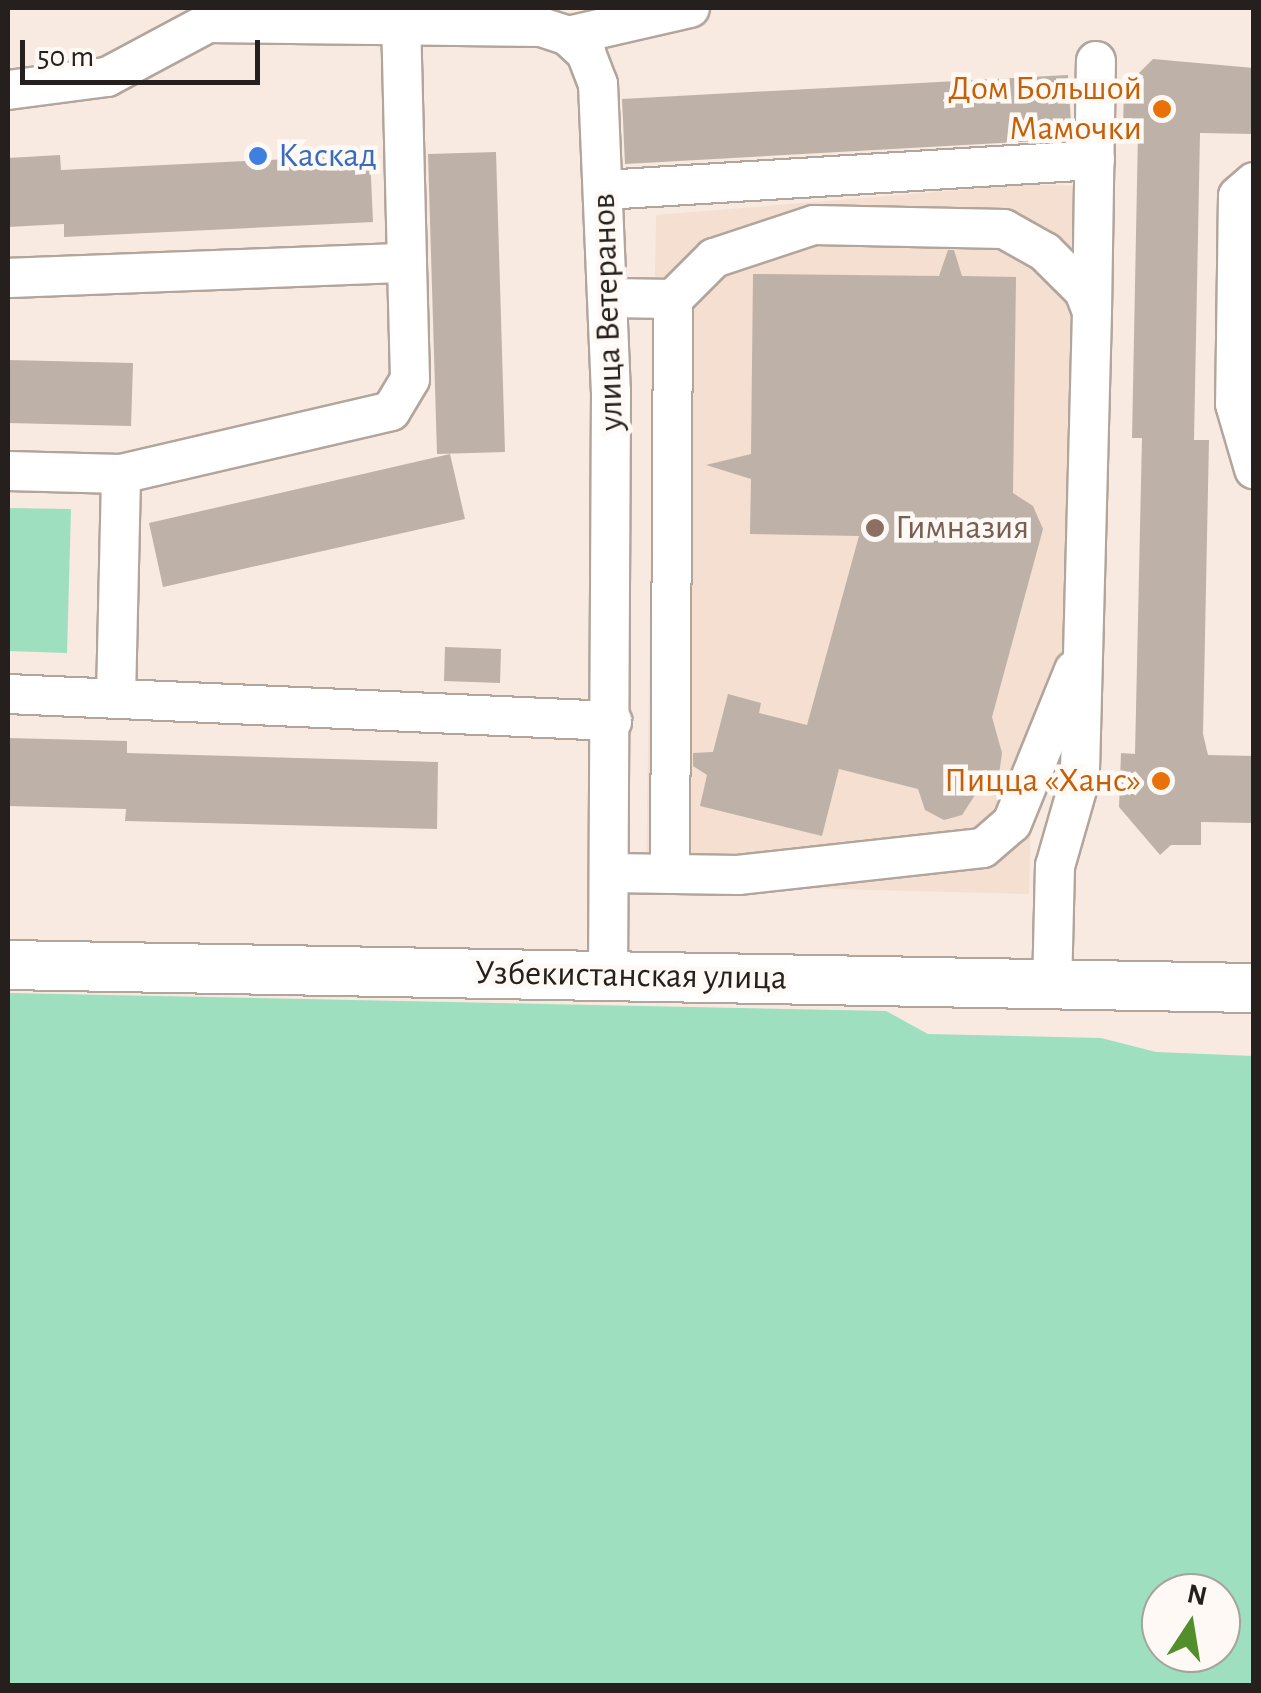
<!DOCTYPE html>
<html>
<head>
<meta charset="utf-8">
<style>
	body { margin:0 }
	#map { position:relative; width:1261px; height:1693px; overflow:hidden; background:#f8eae1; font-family:"Alegreya Sans",sans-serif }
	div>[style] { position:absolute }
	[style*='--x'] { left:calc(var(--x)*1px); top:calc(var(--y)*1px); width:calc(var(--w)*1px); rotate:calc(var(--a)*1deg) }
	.built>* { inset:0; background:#f4dfd1 }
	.green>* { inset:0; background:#9ddfbe }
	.building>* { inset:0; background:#beb1a8 }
	.roads { filter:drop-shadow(2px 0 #b2a59c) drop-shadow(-2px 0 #b2a59c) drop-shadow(0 2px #b2a59c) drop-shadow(0 -2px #b2a59c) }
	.minor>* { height:38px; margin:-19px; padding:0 19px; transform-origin:19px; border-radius:19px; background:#fff }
	.major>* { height:48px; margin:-24px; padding:0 24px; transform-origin:24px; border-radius:24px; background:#fff }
	.dots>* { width:28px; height:28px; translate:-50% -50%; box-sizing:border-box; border:5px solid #fff9f5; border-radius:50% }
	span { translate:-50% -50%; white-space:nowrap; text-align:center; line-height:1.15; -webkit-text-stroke:9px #fff9f5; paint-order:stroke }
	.food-label { font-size:35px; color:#c56008 }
	.right { translate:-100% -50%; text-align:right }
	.shop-label { font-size:35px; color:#366cbe }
	.left { translate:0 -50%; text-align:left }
	.street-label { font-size:35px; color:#25201d }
	.education-label { font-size:35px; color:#785e54 }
	.frame { position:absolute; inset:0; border:10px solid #25201d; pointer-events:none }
	.north { position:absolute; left:1141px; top:1573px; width:100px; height:100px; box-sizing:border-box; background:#fff9f5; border:2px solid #a8a29f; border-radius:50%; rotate:12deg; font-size:28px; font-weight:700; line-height:40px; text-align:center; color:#25201d }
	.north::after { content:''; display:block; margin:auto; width:35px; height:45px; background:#538e2d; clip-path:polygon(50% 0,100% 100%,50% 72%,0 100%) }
	.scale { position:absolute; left:20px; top:40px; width:240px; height:45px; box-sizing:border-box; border:5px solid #25201d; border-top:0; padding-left:12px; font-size:30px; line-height:35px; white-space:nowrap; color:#25201d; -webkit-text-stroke:8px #fff9f5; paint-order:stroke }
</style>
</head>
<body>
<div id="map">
	<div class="built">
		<div style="clip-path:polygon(1022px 185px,1106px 186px,1094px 758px,1060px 759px,1031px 817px,1029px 894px,646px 884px,656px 215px)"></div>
	</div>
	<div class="green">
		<div style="clip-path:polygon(8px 508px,71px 509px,67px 653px,8px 651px)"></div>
		<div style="clip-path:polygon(evenodd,8px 993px,886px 1011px,928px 1034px,1101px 1038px,1156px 1052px,1253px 1056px,1253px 1685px,8px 1685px,8px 993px,1161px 1593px,1221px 1593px,1221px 1653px,1161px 1653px,1161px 1593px)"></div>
	</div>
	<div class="building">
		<div style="clip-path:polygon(1153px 59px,1254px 68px,1254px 134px,1200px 133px,1194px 440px,1209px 440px,1203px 734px,1208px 755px,1254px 756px,1254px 823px,1201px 822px,1201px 845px,1171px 845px,1160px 855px,1119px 807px,1121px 753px,1135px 754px,1142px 438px,1132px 438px,1138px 132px,1123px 131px,1124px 88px)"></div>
		<div style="clip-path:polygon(1068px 75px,1072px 139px,625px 164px,622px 99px)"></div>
		<div style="clip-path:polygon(496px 152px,505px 452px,437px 454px,428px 154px)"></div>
		<div style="clip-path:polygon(60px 155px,61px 170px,370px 155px,373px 222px,64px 237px,64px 224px,8px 227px,8px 158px)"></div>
		<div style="clip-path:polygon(948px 250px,954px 250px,962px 276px,1016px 277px,1013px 493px,1033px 506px,1043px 529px,992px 717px,1002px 753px,996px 796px,977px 792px,962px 815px,944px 820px,925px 810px,918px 789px,839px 769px,822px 836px,700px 806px,707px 775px,693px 766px,693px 753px,713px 752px,728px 694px,761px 703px,759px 713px,807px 725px,859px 536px,750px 534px,751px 479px,706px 465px,751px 454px,753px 274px,939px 276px)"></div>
		<div style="clip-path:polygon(8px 360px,133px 363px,131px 426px,8px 423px)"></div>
		<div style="clip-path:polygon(450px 454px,465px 519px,163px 587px,149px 523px)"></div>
		<div style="clip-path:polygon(445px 647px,501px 649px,500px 683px,444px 681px)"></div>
		<div style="clip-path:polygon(8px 738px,127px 741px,127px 753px,438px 762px,437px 829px,125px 821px,126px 809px,8px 806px)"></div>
	</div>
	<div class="roads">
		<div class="minor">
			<div style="--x:568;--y:36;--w:125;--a:-12.9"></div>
			<div style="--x:8;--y:90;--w:100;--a:-7.5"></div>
			<div style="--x:107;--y:77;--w:115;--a:-28.1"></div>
			<div style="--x:208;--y:23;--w:333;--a:0.7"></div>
			<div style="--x:541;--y:27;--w:28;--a:18"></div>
			<div style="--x:568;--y:36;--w:25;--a:43"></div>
			<div style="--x:586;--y:53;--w:33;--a:69"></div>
			<div style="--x:598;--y:84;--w:307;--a:87.6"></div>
			<div style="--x:611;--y:391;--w:585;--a:90.29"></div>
			<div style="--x:1254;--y:182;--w:21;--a:139"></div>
			<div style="--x:1238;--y:196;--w:208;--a:90.8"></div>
			<div style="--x:1235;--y:404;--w:68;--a:73.7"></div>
			<div style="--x:604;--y:190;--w:492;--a:-3.5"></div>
			<div style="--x:8;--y:278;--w:399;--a:-2.2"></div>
			<div style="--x:407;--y:263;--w:238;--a:-91.4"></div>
			<div style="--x:609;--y:298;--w:64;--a:0.9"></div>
			<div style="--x:673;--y:299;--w:58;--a:-45"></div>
			<div style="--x:714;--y:258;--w:105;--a:-18.3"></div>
			<div style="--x:814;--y:225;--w:190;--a:1.2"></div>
			<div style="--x:1004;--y:229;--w:47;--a:29.3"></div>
			<div style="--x:1045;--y:252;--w:55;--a:45"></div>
			<div style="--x:1084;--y:291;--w:22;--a:69"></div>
			<div style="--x:1092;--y:312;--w:467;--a:91.5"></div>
			<div style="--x:1080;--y:779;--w:91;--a:106"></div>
			<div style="--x:1055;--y:866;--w:119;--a:91.4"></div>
			<div style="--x:1092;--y:312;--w:251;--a:-89.1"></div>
			<div style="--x:8;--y:471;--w:113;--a:1.5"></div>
			<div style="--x:121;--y:474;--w:277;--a:-13.1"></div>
			<div style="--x:391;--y:411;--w:37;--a:-59"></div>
			<div style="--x:410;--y:379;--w:116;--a:-91.5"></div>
			<div style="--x:8;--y:694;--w:605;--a:2.56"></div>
			<div style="--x:116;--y:698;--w:224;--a:-88.7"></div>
			<div style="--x:610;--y:873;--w:128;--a:0.9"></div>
			<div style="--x:738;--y:875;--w:246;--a:-6.3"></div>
			<div style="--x:983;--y:848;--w:38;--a:-41"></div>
			<div style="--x:1012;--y:823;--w:165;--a:-67.9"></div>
			<div style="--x:670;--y:874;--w:575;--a:-89.7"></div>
		</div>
		<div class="major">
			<div style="--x:8;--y:965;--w:1246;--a:1.06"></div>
		</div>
	</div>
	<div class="dots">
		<div style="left:1162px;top:109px;background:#e8710a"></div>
		<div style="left:258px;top:156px;background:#3f7fe0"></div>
		<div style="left:875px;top:528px;background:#8d6e63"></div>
		<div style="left:1161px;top:781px;background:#e8710a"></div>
	</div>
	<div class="food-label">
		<span class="right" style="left:1142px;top:109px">Дом Большой<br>Мамочки</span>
		<span class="right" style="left:1141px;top:781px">Пицца «Ханс»</span>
	</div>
	<div class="shop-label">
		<span class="left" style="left:278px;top:156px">Каскад</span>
	</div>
	<div class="street-label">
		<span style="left:608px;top:312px;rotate:-92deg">улица Ветеранов</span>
		<span style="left:631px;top:976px;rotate:1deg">Узбекистанская улица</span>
	</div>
	<div class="education-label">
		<span class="left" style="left:895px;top:528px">Гимназия</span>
	</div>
	<div class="frame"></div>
	<div class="north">N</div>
	<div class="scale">50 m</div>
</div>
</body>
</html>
